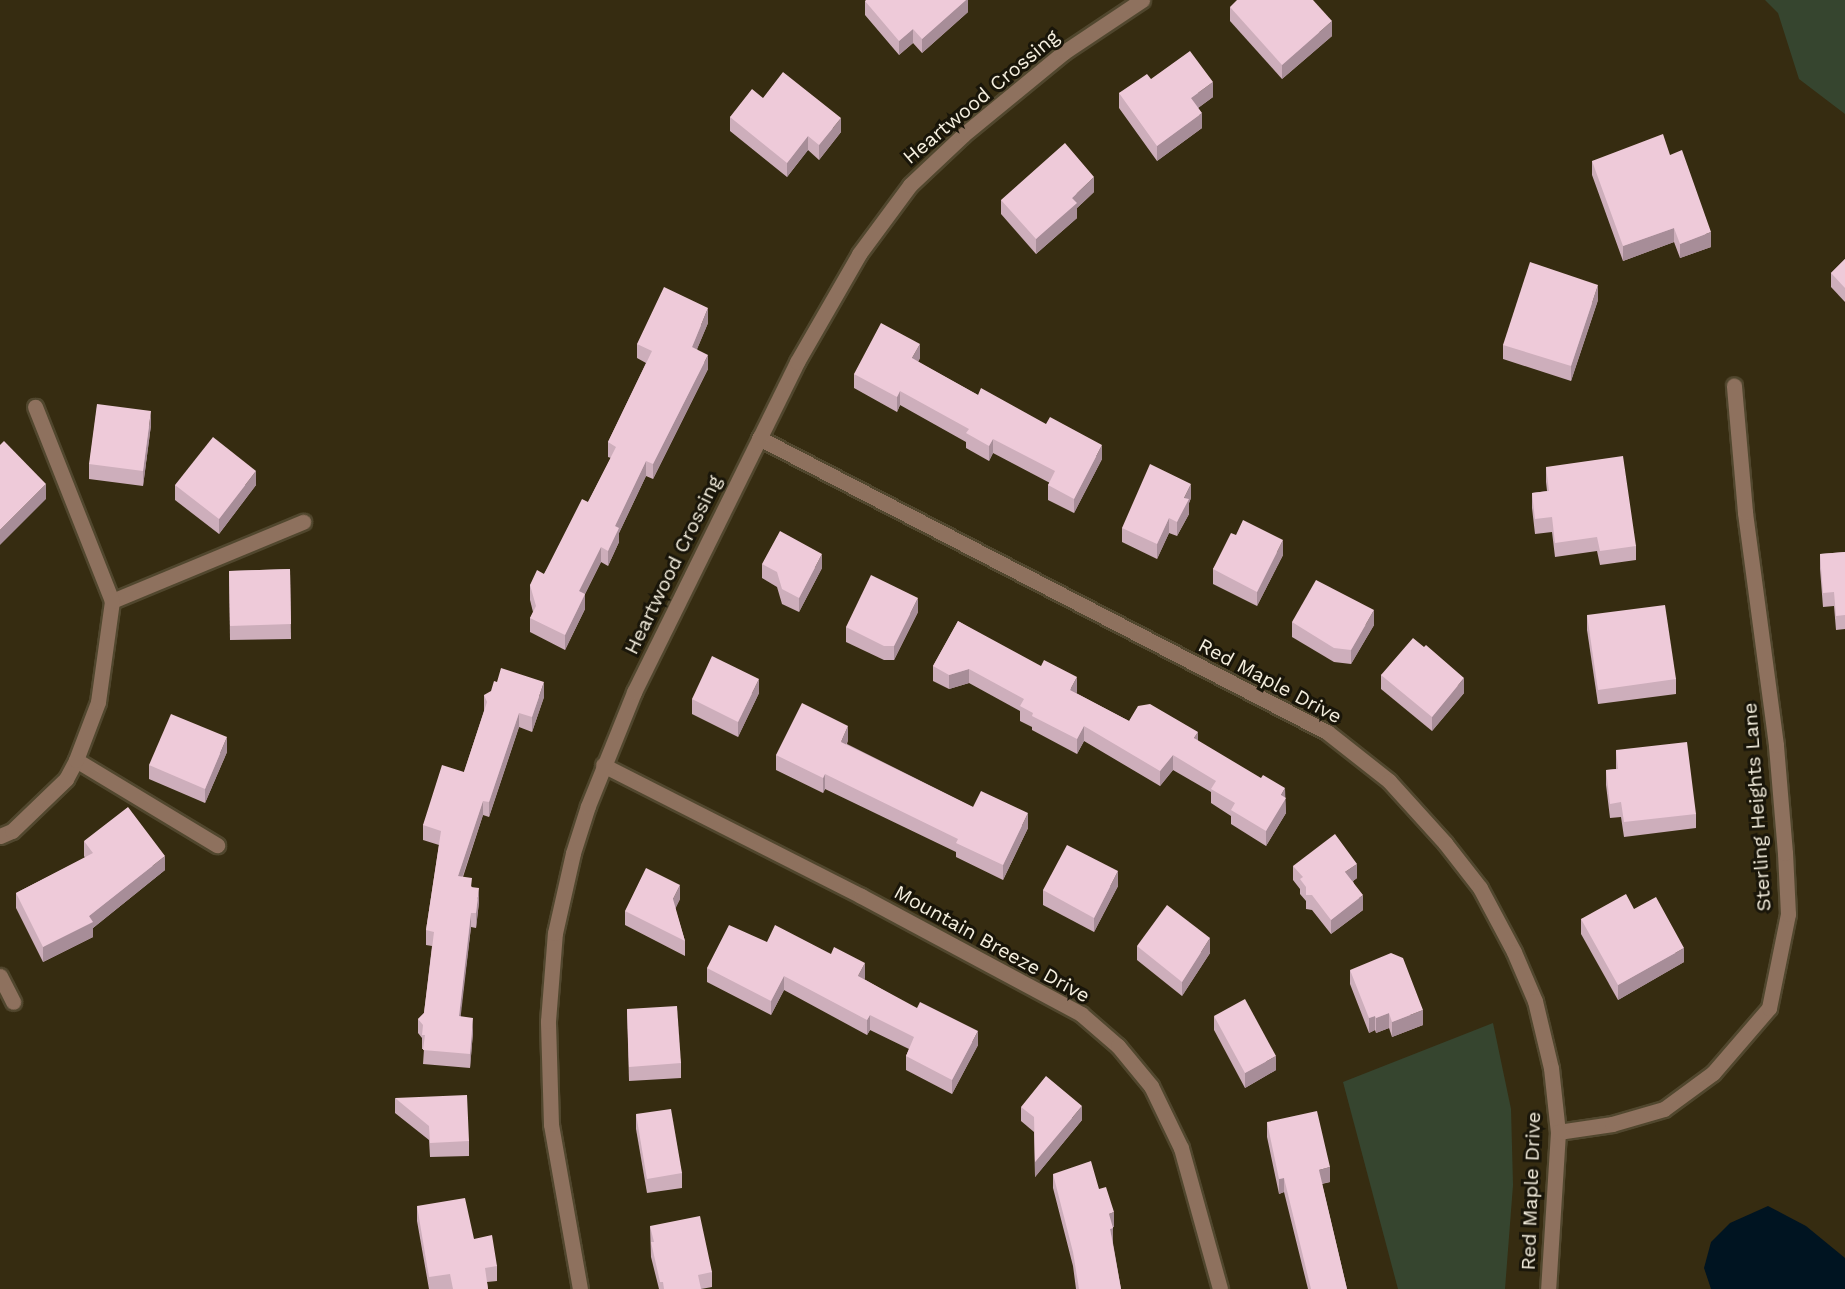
<!DOCTYPE html>
<html>
<head>
<meta charset="utf-8">
<style>
	body { margin:0 }
	#map { position:relative; width:1845px; height:1289px; overflow:hidden; background:#362c11; font-family:"Work Sans",sans-serif }
	div>[style] { position:absolute }
	[style*='--x'] { left:calc(var(--x)*1px); top:calc(var(--y)*1px); width:calc(var(--w)*1px); rotate:calc(var(--a)*1deg) }
	.green>* { inset:0; background:#36452f }
	.water>* { inset:0; background:#001421 }
	.roads { filter:drop-shadow(2px 0 #51472e) drop-shadow(-2px 0 #51472e) drop-shadow(0 2px #51472e) drop-shadow(0 -2px #51472e) }
	.minor>* { height:15px; margin:-7.5px; padding:0 7.5px; transform-origin:7.5px; border-radius:7.5px; background:#8e715e }
	.wall>* { inset:0; background:#cdaebb }
	.shaded-wall>* { inset:0; background:#a78d98 }
	.building>* { inset:0; background:#eecad9 }
	span { translate:-50% -50%; white-space:nowrap; text-align:center; line-height:1.15; -webkit-text-stroke:6px #191509; paint-order:stroke }
	.street-label { font-size:20px; color:#f5efdf }
</style>
</head>
<body>
<div id="map">
	<div class="green">
		<div style="clip-path:polygon(1765px 0,1845px 0,1845px 114px,1799px 79px,1778px 13px)"></div>
		<div style="clip-path:polygon(1493px 1023px,1511px 1109px,1513px 1185px,1505px 1289px,1398px 1289px,1343px 1082px)"></div>
	</div>
	<div class="water">
		<div style="clip-path:polygon(1768px 1206px,1806px 1226px,1845px 1258px,1845px 1289px,1711px 1289px,1704px 1268px,1711px 1242px,1730px 1223px)"></div>
	</div>
	<div class="roads">
		<div class="minor">
			<div style="--x:759;--y:438;--w:640;--a:27.37"></div>
			<div style="--x:1327;--y:732;--w:79;--a:38.3"></div>
			<div style="--x:1389;--y:781;--w:84;--a:47.9"></div>
			<div style="--x:1445;--y:843;--w:57;--a:52.1"></div>
			<div style="--x:1480;--y:888;--w:72;--a:62"></div>
			<div style="--x:1514;--y:952;--w:53;--a:66.8"></div>
			<div style="--x:1535;--y:1001;--w:69;--a:76.6"></div>
			<div style="--x:1551;--y:1068;--w:64;--a:83.8"></div>
			<div style="--x:1558;--y:1132;--w:157;--a:93.6"></div>
			<div style="--x:112;--y:601;--w:207;--a:-22.5"></div>
			<div style="--x:76;--y:760;--w:165;--a:31.1"></div>
			<div style="--x:603;--y:765;--w:289;--a:26.9"></div>
			<div style="--x:861;--y:896;--w:250;--a:28.2"></div>
			<div style="--x:1081;--y:1014;--w:49;--a:40.9"></div>
			<div style="--x:1118;--y:1046;--w:52;--a:50.5"></div>
			<div style="--x:1151;--y:1086;--w:69;--a:64.2"></div>
			<div style="--x:1181;--y:1148;--w:146;--a:74.5"></div>
			<div style="--x:0;--y:836;--w:13;--a:-23"></div>
			<div style="--x:12;--y:831;--w:75;--a:-43.9"></div>
			<div style="--x:66;--y:779;--w:21;--a:-62"></div>
			<div style="--x:76;--y:760;--w:62;--a:-69.2"></div>
			<div style="--x:98;--y:702;--w:102;--a:-82.1"></div>
			<div style="--x:112;--y:601;--w:209;--a:-111.6"></div>
			<div style="--x:0;--y:976;--w:29;--a:63"></div>
			<div style="--x:1558;--y:1132;--w:55;--a:-8.4"></div>
			<div style="--x:1612;--y:1124;--w:54;--a:-16.1"></div>
			<div style="--x:1664;--y:1109;--w:61;--a:-36.3"></div>
			<div style="--x:1713;--y:1073;--w:86;--a:-49.3"></div>
			<div style="--x:1769;--y:1008;--w:96;--a:-78.6"></div>
			<div style="--x:1788;--y:914;--w:61;--a:-92.8"></div>
			<div style="--x:1785;--y:853;--w:108;--a:-94.8"></div>
			<div style="--x:1776;--y:745;--w:235;--a:-97.6"></div>
			<div style="--x:1745;--y:512;--w:127;--a:-95"></div>
			<div style="--x:580;--y:1289;--w:168;--a:-100"></div>
			<div style="--x:551;--y:1124;--w:103;--a:-91.7"></div>
			<div style="--x:548;--y:1021;--w:88;--a:-85.5"></div>
			<div style="--x:555;--y:933;--w:82;--a:-77.3"></div>
			<div style="--x:573;--y:853;--w:49;--a:-72.3"></div>
			<div style="--x:588;--y:806;--w:123;--a:-68"></div>
			<div style="--x:634;--y:692;--w:368;--a:-63.7"></div>
			<div style="--x:797;--y:362;--w:125;--a:-60.1"></div>
			<div style="--x:859;--y:254;--w:86;--a:-53.5"></div>
			<div style="--x:910;--y:185;--w:73;--a:-43.3"></div>
			<div style="--x:963;--y:135;--w:131;--a:-39.4"></div>
			<div style="--x:1064;--y:52;--w:94;--a:-33.7"></div>
		</div>
	</div>
	<div class="wall">
		<div style="clip-path:polygon(968px 0,968px 12px,922px 53px,913px 43px,899px 55px,865px 15px,865px 1px)"></div>
		<div style="clip-path:polygon(1230px 7px,1332px 36px,1282px 79px,1230px 21px)"></div>
		<div style="clip-path:polygon(1151px 79px,1213px 97px,1198px 108px,1202px 128px,1157px 161px,1119px 108px,1119px 93px)"></div>
		<div style="clip-path:polygon(763px 98px,841px 132px,819px 160px,808px 150px,787px 177px,730px 131px,730px 117px)"></div>
		<div style="clip-path:polygon(1670px 155px,1711px 247px,1680px 258px,1674px 242px,1623px 261px,1592px 175px,1592px 161px)"></div>
		<div style="clip-path:polygon(1094px 192px,1077px 208px,1077px 218px,1036px 254px,1001px 214px,1001px 200px)"></div>
		<div style="clip-path:polygon(1845px 259px,1845px 302px,1831px 287px,1831px 273px)"></div>
		<div style="clip-path:polygon(1598px 300px,1571px 381px,1503px 359px,1503px 345px)"></div>
		<div style="clip-path:polygon(708px 323px,697px 349px,708px 369px,653px 479px,646px 476px,619px 533px,619px 542px,608px 566px,601px 562px,585px 594px,585px 609px,565px 650px,530px 632px,530px 618px,533px 612px,530px 600px,530px 585px,544px 574px,588px 502px,611px 458px,608px 457px,608px 442px,646px 363px,637px 358px,637px 344px)"></div>
		<div style="clip-path:polygon(920px 358px,918px 362px,978px 395px,1102px 459px,1074px 513px,1048px 500px,1048px 485px,1050px 483px,993px 453px,989px 461px,966px 448px,966px 442px,900px 405px,897px 412px,854px 388px,854px 374px)"></div>
		<div style="clip-path:polygon(151px 425px,143px 486px,89px 479px,89px 464px)"></div>
		<div style="clip-path:polygon(1546px 467px,1636px 546px,1636px 560px,1600px 565px,1597px 551px,1555px 557px,1552px 532px,1535px 534px,1532px 508px,1532px 493px,1547px 491px,1546px 482px)"></div>
		<div style="clip-path:polygon(175px 485px,256px 485px,219px 534px,175px 500px)"></div>
		<div style="clip-path:polygon(1191px 498px,1189px 503px,1189px 514px,1177px 536px,1169px 533px,1157px 559px,1122px 542px,1122px 528px)"></div>
		<div style="clip-path:polygon(1236px 535px,1283px 555px,1257px 606px,1213px 584px,1213px 569px)"></div>
		<div style="clip-path:polygon(1845px 552px,1845px 629px,1836px 630px,1834px 606px,1823px 607px,1820px 569px,1820px 554px)"></div>
		<div style="clip-path:polygon(762px 564px,822px 568px,799px 612px,782px 604px,777px 587px,762px 578px)"></div>
		<div style="clip-path:polygon(290px 569px,291px 639px,230px 640px,229px 571px)"></div>
		<div style="clip-path:polygon(918px 612px,894px 660px,884px 660px,846px 642px,846px 627px)"></div>
		<div style="clip-path:polygon(1587px 615px,1676px 679px,1676px 694px,1598px 704px,1587px 630px)"></div>
		<div style="clip-path:polygon(958px 621px,1077px 692px,1076px 693px,1129px 721px,1198px 741px,1285px 798px,1286px 813px,1266px 846px,1231px 824px,1231px 816px,1211px 803px,1211px 792px,1173px 770px,1160px 786px,1084px 741px,1077px 754px,1032px 730px,1032px 727px,1020px 721px,1020px 711px,969px 683px,949px 689px,933px 681px,933px 666px)"></div>
		<div style="clip-path:polygon(1292px 622px,1374px 625px,1351px 664px,1334px 662px,1292px 637px)"></div>
		<div style="clip-path:polygon(1424px 647px,1464px 693px,1432px 731px,1381px 689px,1381px 675px)"></div>
		<div style="clip-path:polygon(759px 693px,738px 737px,692px 714px,692px 699px)"></div>
		<div style="clip-path:polygon(484px 695px,544px 697px,532px 732px,519px 727px,489px 817px,483px 815px,463px 877px,472px 887px,479px 902px,476px 928px,471px 927px,460px 1016px,473px 1032px,470px 1068px,423px 1064px,424px 1049px,422px 1049px,422px 1038px,418px 1033px,418px 1019px,424px 1013px,432px 946px,426px 945px,426px 930px,439px 845px,423px 840px,423px 825px,464px 772px,484px 711px)"></div>
		<div style="clip-path:polygon(848px 740px,847px 744px,973px 807px,1028px 828px,1003px 880px,956px 857px,956px 852px,825px 789px,823px 793px,776px 770px,776px 755px)"></div>
		<div style="clip-path:polygon(1616px 750px,1696px 814px,1696px 828px,1624px 837px,1621px 817px,1610px 818px,1606px 785px,1606px 770px,1616px 769px)"></div>
		<div style="clip-path:polygon(227px 752px,205px 803px,149px 779px,149px 765px)"></div>
		<div style="clip-path:polygon(84px 841px,165px 870px,93px 928px,93px 937px,43px 962px,16px 908px,16px 893px,85px 858px,84px 856px)"></div>
		<div style="clip-path:polygon(1293px 866px,1357px 878px,1353px 881px,1363px 910px,1331px 934px,1312px 910px,1306px 909px,1306px 901px,1300px 894px,1300px 889px,1293px 880px)"></div>
		<div style="clip-path:polygon(1118px 886px,1094px 932px,1043px 905px,1043px 890px)"></div>
		<div style="clip-path:polygon(680px 899px,675px 908px,685px 941px,685px 956px,625px 925px,625px 911px)"></div>
		<div style="clip-path:polygon(1634px 909px,1684px 962px,1618px 1000px,1581px 934px,1581px 919px)"></div>
		<div style="clip-path:polygon(767px 942px,865px 978px,864px 979px,978px 1045px,952px 1094px,906px 1070px,906px 1056px,909px 1049px,870px 1030px,867px 1035px,784px 990px,771px 1015px,707px 982px,707px 968px)"></div>
		<div style="clip-path:polygon(1137px 946px,1210px 953px,1182px 996px,1137px 960px)"></div>
		<div style="clip-path:polygon(1350px 970px,1423px 1025px,1392px 1037px,1389px 1028px,1376px 1033px,1375px 1030px,1369px 1033px,1350px 984px)"></div>
		<div style="clip-path:polygon(627px 1009px,681px 1063px,681px 1078px,629px 1081px)"></div>
		<div style="clip-path:polygon(1214px 1016px,1276px 1070px,1245px 1088px,1214px 1030px)"></div>
		<div style="clip-path:polygon(395px 1098px,469px 1141px,469px 1156px,430px 1157px,429px 1140px,395px 1113px)"></div>
		<div style="clip-path:polygon(1021px 1107px,1082px 1120px,1035px 1177px,1034px 1132px,1021px 1121px)"></div>
		<div style="clip-path:polygon(636px 1114px,682px 1173px,682px 1188px,647px 1193px,636px 1129px)"></div>
		<div style="clip-path:polygon(1267px 1122px,1330px 1182px,1322px 1184px,1347px 1289px,1308px 1289px,1284px 1192px,1279px 1194px,1267px 1137px)"></div>
		<div style="clip-path:polygon(1053px 1174px,1099px 1189px,1114px 1227px,1113px 1227px,1113px 1243px,1121px 1289px,1076px 1289px,1073px 1266px,1053px 1188px)"></div>
		<div style="clip-path:polygon(417px 1206px,474px 1239px,497px 1266px,497px 1281px,487px 1282px,488px 1289px,429px 1289px,417px 1221px)"></div>
		<div style="clip-path:polygon(650px 1226px,712px 1272px,712px 1287px,701px 1289px,659px 1289px,651px 1257px)"></div>
	</div>
	<div class="shaded-wall">
		<div style="clip-path:polygon(966px 0,968px 0,968px 12px,922px 53px,922px 39px)"></div>
		<div style="clip-path:polygon(1332px 21px,1332px 36px,1282px 79px,1282px 65px)"></div>
		<div style="clip-path:polygon(913px 29px,913px 43px,899px 55px,899px 41px)"></div>
		<div style="clip-path:polygon(1213px 82px,1213px 97px,1191px 113px,1191px 98px)"></div>
		<div style="clip-path:polygon(1202px 113px,1202px 128px,1157px 161px,1157px 146px)"></div>
		<div style="clip-path:polygon(841px 118px,841px 132px,819px 160px,819px 145px)"></div>
		<div style="clip-path:polygon(808px 136px,808px 150px,787px 177px,787px 163px)"></div>
		<div style="clip-path:polygon(1094px 177px,1094px 192px,1077px 208px,1077px 218px,1036px 254px,1036px 239px,1072px 198px)"></div>
		<div style="clip-path:polygon(1674px 228px,1674px 242px,1623px 261px,1623px 246px)"></div>
		<div style="clip-path:polygon(1711px 232px,1711px 247px,1680px 258px,1680px 244px)"></div>
		<div style="clip-path:polygon(1598px 285px,1598px 300px,1571px 381px,1571px 366px)"></div>
		<div style="clip-path:polygon(708px 308px,708px 323px,692px 361px,692px 347px)"></div>
		<div style="clip-path:polygon(920px 344px,920px 358px,912px 373px,912px 358px)"></div>
		<div style="clip-path:polygon(708px 355px,708px 369px,653px 479px,653px 464px)"></div>
		<div style="clip-path:polygon(900px 391px,900px 405px,897px 412px,897px 397px)"></div>
		<div style="clip-path:polygon(151px 411px,151px 425px,143px 486px,143px 471px)"></div>
		<div style="clip-path:polygon(993px 439px,993px 453px,989px 461px,989px 446px)"></div>
		<div style="clip-path:polygon(1102px 445px,1102px 459px,1074px 513px,1074px 499px)"></div>
		<div style="clip-path:polygon(646px 461px,646px 476px,619px 533px,619px 542px,608px 566px,608px 551px,615px 526px)"></div>
		<div style="clip-path:polygon(256px 471px,256px 485px,219px 534px,219px 519px)"></div>
		<div style="clip-path:polygon(46px 484px,46px 499px,0 545px,0 530px)"></div>
		<div style="clip-path:polygon(1191px 484px,1191px 498px,1189px 503px,1189px 514px,1177px 536px,1177px 522px,1184px 498px)"></div>
		<div style="clip-path:polygon(1169px 518px,1169px 533px,1157px 559px,1157px 544px)"></div>
		<div style="clip-path:polygon(1283px 540px,1283px 555px,1257px 606px,1257px 592px)"></div>
		<div style="clip-path:polygon(601px 547px,601px 562px,579px 606px,579px 591px)"></div>
		<div style="clip-path:polygon(822px 554px,822px 568px,799px 612px,799px 598px)"></div>
		<div style="clip-path:polygon(585px 594px,585px 609px,565px 650px,565px 635px)"></div>
		<div style="clip-path:polygon(918px 598px,918px 612px,894px 660px,894px 646px)"></div>
		<div style="clip-path:polygon(1374px 610px,1374px 625px,1351px 664px,1351px 650px)"></div>
		<div style="clip-path:polygon(969px 669px,969px 683px,949px 689px,949px 675px)"></div>
		<div style="clip-path:polygon(1077px 677px,1077px 692px,1070px 704px,1070px 690px)"></div>
		<div style="clip-path:polygon(1464px 678px,1464px 693px,1432px 731px,1432px 717px)"></div>
		<div style="clip-path:polygon(759px 679px,759px 693px,738px 737px,738px 722px)"></div>
		<div style="clip-path:polygon(544px 682px,544px 697px,532px 732px,532px 717px)"></div>
		<div style="clip-path:polygon(519px 713px,519px 727px,489px 817px,489px 802px)"></div>
		<div style="clip-path:polygon(848px 726px,848px 740px,841px 756px,841px 742px)"></div>
		<div style="clip-path:polygon(1084px 726px,1084px 741px,1077px 754px,1077px 739px)"></div>
		<div style="clip-path:polygon(1198px 732px,1198px 746px,1194px 738px)"></div>
		<div style="clip-path:polygon(227px 737px,227px 752px,205px 803px,205px 789px)"></div>
		<div style="clip-path:polygon(1173px 755px,1173px 770px,1160px 786px,1160px 771px)"></div>
		<div style="clip-path:polygon(825px 774px,825px 789px,823px 793px,823px 778px)"></div>
		<div style="clip-path:polygon(1285px 788px,1286px 813px,1266px 846px,1266px 831px,1281px 795px)"></div>
		<div style="clip-path:polygon(483px 801px,483px 815px,458px 890px,458px 876px)"></div>
		<div style="clip-path:polygon(1028px 813px,1028px 828px,1003px 880px,1003px 865px)"></div>
		<div style="clip-path:polygon(165px 856px,165px 870px,93px 928px,93px 937px,43px 962px,43px 947px,89px 916px)"></div>
		<div style="clip-path:polygon(1357px 864px,1357px 878px,1345px 887px,1345px 872px)"></div>
		<div style="clip-path:polygon(1118px 871px,1118px 886px,1094px 932px,1094px 918px)"></div>
		<div style="clip-path:polygon(680px 885px,680px 899px,673px 914px,673px 899px)"></div>
		<div style="clip-path:polygon(479px 888px,479px 902px,476px 928px,476px 913px)"></div>
		<div style="clip-path:polygon(1363px 895px,1363px 910px,1331px 934px,1331px 920px)"></div>
		<div style="clip-path:polygon(471px 913px,471px 927px,459px 1031px,459px 1016px)"></div>
		<div style="clip-path:polygon(1210px 938px,1210px 953px,1182px 996px,1182px 982px)"></div>
		<div style="clip-path:polygon(1684px 948px,1684px 962px,1618px 1000px,1618px 985px)"></div>
		<div style="clip-path:polygon(865px 963px,865px 978px,858px 991px,858px 976px)"></div>
		<div style="clip-path:polygon(784px 976px,784px 990px,771px 1015px,771px 1001px)"></div>
		<div style="clip-path:polygon(1423px 1010px,1423px 1025px,1392px 1037px,1392px 1022px)"></div>
		<div style="clip-path:polygon(1389px 1013px,1389px 1028px,1376px 1033px,1376px 1018px)"></div>
		<div style="clip-path:polygon(870px 1015px,870px 1030px,867px 1035px,867px 1020px)"></div>
		<div style="clip-path:polygon(1375px 1016px,1375px 1030px,1369px 1033px,1369px 1018px)"></div>
		<div style="clip-path:polygon(473px 1018px,473px 1032px,470px 1068px,470px 1054px)"></div>
		<div style="clip-path:polygon(978px 1031px,978px 1045px,952px 1094px,952px 1080px)"></div>
		<div style="clip-path:polygon(1276px 1056px,1276px 1070px,1245px 1088px,1245px 1073px)"></div>
		<div style="clip-path:polygon(1082px 1106px,1082px 1120px,1035px 1177px,1035px 1162px)"></div>
		<div style="clip-path:polygon(1330px 1167px,1330px 1182px,1319px 1184px,1319px 1170px)"></div>
		<div style="clip-path:polygon(1284px 1178px,1284px 1192px,1279px 1194px,1279px 1179px)"></div>
		<div style="clip-path:polygon(1114px 1212px,1114px 1227px,1109px 1228px,1109px 1214px)"></div>
		<div style="clip-path:polygon(1113px 1228px,1113px 1243px,1110px 1229px)"></div>
	</div>
	<div class="building">
		<div style="clip-path:polygon(866px 0,966px 0,922px 39px,913px 29px,899px 41px,865px 1px)"></div>
		<div style="clip-path:polygon(1237px 0,1313px 0,1332px 21px,1282px 65px,1230px 7px)"></div>
		<div style="clip-path:polygon(1190px 51px,1213px 82px,1191px 98px,1202px 113px,1157px 146px,1119px 93px,1147px 74px,1151px 79px)"></div>
		<div style="clip-path:polygon(783px 72px,841px 118px,819px 145px,808px 136px,787px 163px,730px 117px,752px 89px,763px 98px)"></div>
		<div style="clip-path:polygon(1663px 134px,1670px 155px,1682px 150px,1711px 232px,1680px 244px,1674px 228px,1623px 246px,1592px 161px)"></div>
		<div style="clip-path:polygon(1065px 143px,1094px 177px,1072px 198px,1077px 203px,1036px 239px,1001px 200px)"></div>
		<div style="clip-path:polygon(1845px 259px,1845px 288px,1831px 273px)"></div>
		<div style="clip-path:polygon(1530px 262px,1598px 285px,1571px 366px,1503px 345px)"></div>
		<div style="clip-path:polygon(664px 287px,708px 308px,692px 347px,708px 355px,653px 464px,646px 461px,615px 526px,619px 528px,608px 551px,601px 547px,579px 591px,585px 594px,565px 635px,530px 618px,536px 606px,530px 585px,537px 570px,544px 574px,582px 499px,588px 502px,616px 447px,608px 442px,652px 351px,637px 344px)"></div>
		<div style="clip-path:polygon(881px 323px,920px 344px,912px 358px,978px 395px,981px 388px,1046px 424px,1050px 417px,1102px 445px,1074px 499px,1048px 485px,1055px 471px,993px 439px,989px 446px,966px 433px,969px 429px,900px 391px,897px 397px,854px 374px)"></div>
		<div style="clip-path:polygon(97px 404px,151px 411px,143px 471px,89px 464px)"></div>
		<div style="clip-path:polygon(213px 437px,256px 471px,219px 519px,175px 485px)"></div>
		<div style="clip-path:polygon(4px 441px,46px 484px,0 530px,0 445px)"></div>
		<div style="clip-path:polygon(1623px 456px,1636px 546px,1600px 551px,1597px 537px,1555px 543px,1552px 517px,1535px 519px,1532px 493px,1549px 491px,1546px 467px)"></div>
		<div style="clip-path:polygon(1150px 464px,1191px 484px,1184px 498px,1189px 499px,1177px 522px,1169px 518px,1157px 544px,1122px 528px)"></div>
		<div style="clip-path:polygon(1243px 520px,1283px 540px,1257px 592px,1213px 569px,1231px 533px,1236px 535px)"></div>
		<div style="clip-path:polygon(780px 531px,822px 554px,799px 598px,782px 589px,777px 572px,762px 564px)"></div>
		<div style="clip-path:polygon(1845px 552px,1845px 615px,1836px 616px,1834px 592px,1823px 593px,1820px 554px)"></div>
		<div style="clip-path:polygon(290px 569px,291px 624px,230px 626px,229px 571px)"></div>
		<div style="clip-path:polygon(871px 575px,918px 598px,894px 646px,884px 646px,846px 627px)"></div>
		<div style="clip-path:polygon(1316px 580px,1374px 610px,1351px 650px,1334px 648px,1292px 622px)"></div>
		<div style="clip-path:polygon(1665px 605px,1676px 679px,1598px 690px,1587px 615px)"></div>
		<div style="clip-path:polygon(958px 621px,1041px 666px,1044px 660px,1077px 677px,1070px 690px,1129px 721px,1138px 706px,1150px 704px,1198px 732px,1194px 738px,1261px 778px,1263px 775px,1285px 788px,1281px 795px,1286px 798px,1266px 831px,1231px 810px,1235px 803px,1211px 789px,1216px 781px,1173px 755px,1160px 771px,1084px 726px,1077px 739px,1032px 716px,1033px 713px,1020px 706px,1024px 699px,969px 669px,949px 675px,933px 666px)"></div>
		<div style="clip-path:polygon(1413px 638px,1424px 647px,1426px 645px,1464px 678px,1432px 717px,1381px 675px)"></div>
		<div style="clip-path:polygon(712px 656px,759px 679px,738px 722px,692px 699px)"></div>
		<div style="clip-path:polygon(501px 668px,544px 682px,532px 717px,519px 713px,489px 802px,483px 801px,458px 876px,472px 878px,471px 887px,479px 888px,476px 913px,471px 913px,459px 1016px,473px 1018px,470px 1054px,423px 1050px,425px 1035px,422px 1035px,423px 1025px,418px 1019px,424px 1013px,434px 932px,426px 930px,441px 831px,423px 825px,442px 765px,464px 772px,487px 702px,484px 695px,491px 691px,494px 681px,497px 682px)"></div>
		<div style="clip-path:polygon(802px 703px,848px 726px,841px 742px,973px 807px,981px 791px,1028px 813px,1003px 865px,956px 843px,958px 839px,825px 774px,823px 778px,776px 755px)"></div>
		<div style="clip-path:polygon(171px 714px,227px 737px,205px 789px,149px 765px)"></div>
		<div style="clip-path:polygon(1687px 742px,1696px 814px,1624px 822px,1621px 802px,1610px 804px,1606px 770px,1618px 769px,1616px 750px)"></div>
		<div style="clip-path:polygon(128px 807px,165px 856px,89px 916px,93px 922px,43px 947px,16px 893px,93px 853px,84px 841px)"></div>
		<div style="clip-path:polygon(1335px 834px,1357px 864px,1345px 872px,1363px 895px,1331px 920px,1312px 895px,1306px 895px,1306px 887px,1300px 879px,1303px 877px,1293px 866px)"></div>
		<div style="clip-path:polygon(1067px 845px,1118px 871px,1094px 918px,1043px 890px)"></div>
		<div style="clip-path:polygon(646px 868px,680px 885px,673px 899px,685px 941px,625px 911px)"></div>
		<div style="clip-path:polygon(1626px 894px,1634px 909px,1656px 897px,1684px 948px,1618px 985px,1581px 919px)"></div>
		<div style="clip-path:polygon(1167px 905px,1210px 938px,1182px 982px,1137px 946px)"></div>
		<div style="clip-path:polygon(729px 925px,767px 942px,775px 925px,831px 954px,834px 947px,865px 963px,858px 976px,917px 1008px,920px 1002px,978px 1031px,952px 1080px,906px 1056px,914px 1037px,870px 1015px,867px 1020px,784px 976px,771px 1001px,707px 968px)"></div>
		<div style="clip-path:polygon(1391px 953px,1403px 958px,1423px 1010px,1392px 1022px,1389px 1013px,1376px 1018px,1375px 1016px,1369px 1018px,1350px 970px)"></div>
		<div style="clip-path:polygon(1245px 999px,1276px 1056px,1245px 1073px,1214px 1016px)"></div>
		<div style="clip-path:polygon(677px 1006px,681px 1063px,629px 1067px,627px 1009px)"></div>
		<div style="clip-path:polygon(1046px 1076px,1082px 1106px,1035px 1162px,1034px 1117px,1021px 1107px)"></div>
		<div style="clip-path:polygon(467px 1095px,469px 1141px,430px 1143px,429px 1126px,395px 1098px)"></div>
		<div style="clip-path:polygon(671px 1109px,682px 1173px,647px 1179px,636px 1114px)"></div>
		<div style="clip-path:polygon(1317px 1111px,1330px 1167px,1319px 1170px,1347px 1289px,1311px 1289px,1284px 1178px,1279px 1179px,1267px 1122px)"></div>
		<div style="clip-path:polygon(1091px 1161px,1099px 1189px,1106px 1187px,1114px 1212px,1109px 1214px,1113px 1228px,1110px 1229px,1121px 1289px,1079px 1289px,1073px 1252px,1053px 1174px)"></div>
		<div style="clip-path:polygon(465px 1198px,474px 1239px,492px 1235px,497px 1266px,485px 1268px,488px 1289px,453px 1289px,450px 1274px,429px 1277px,417px 1206px)"></div>
		<div style="clip-path:polygon(700px 1216px,712px 1272px,698px 1275px,701px 1289px,664px 1289px,663px 1282px,660px 1282px,651px 1242px,654px 1242px,650px 1226px)"></div>
	</div>
	<div class="street-label">
		<span style="left:981px;top:97px;rotate:-40deg">Heartwood Crossing</span>
		<span style="left:673px;top:565px;rotate:-64deg">Heartwood Crossing</span>
		<span style="left:1270px;top:681px;rotate:28deg">Red Maple Drive</span>
		<span style="left:1757px;top:807px;rotate:-94deg">Sterling Heights Lane</span>
		<span style="left:992px;top:944px;rotate:29deg">Mountain Breeze Drive</span>
		<span style="left:1531px;top:1191px;rotate:-88deg">Red Maple Drive</span>
	</div>
</div>
</body>
</html>
